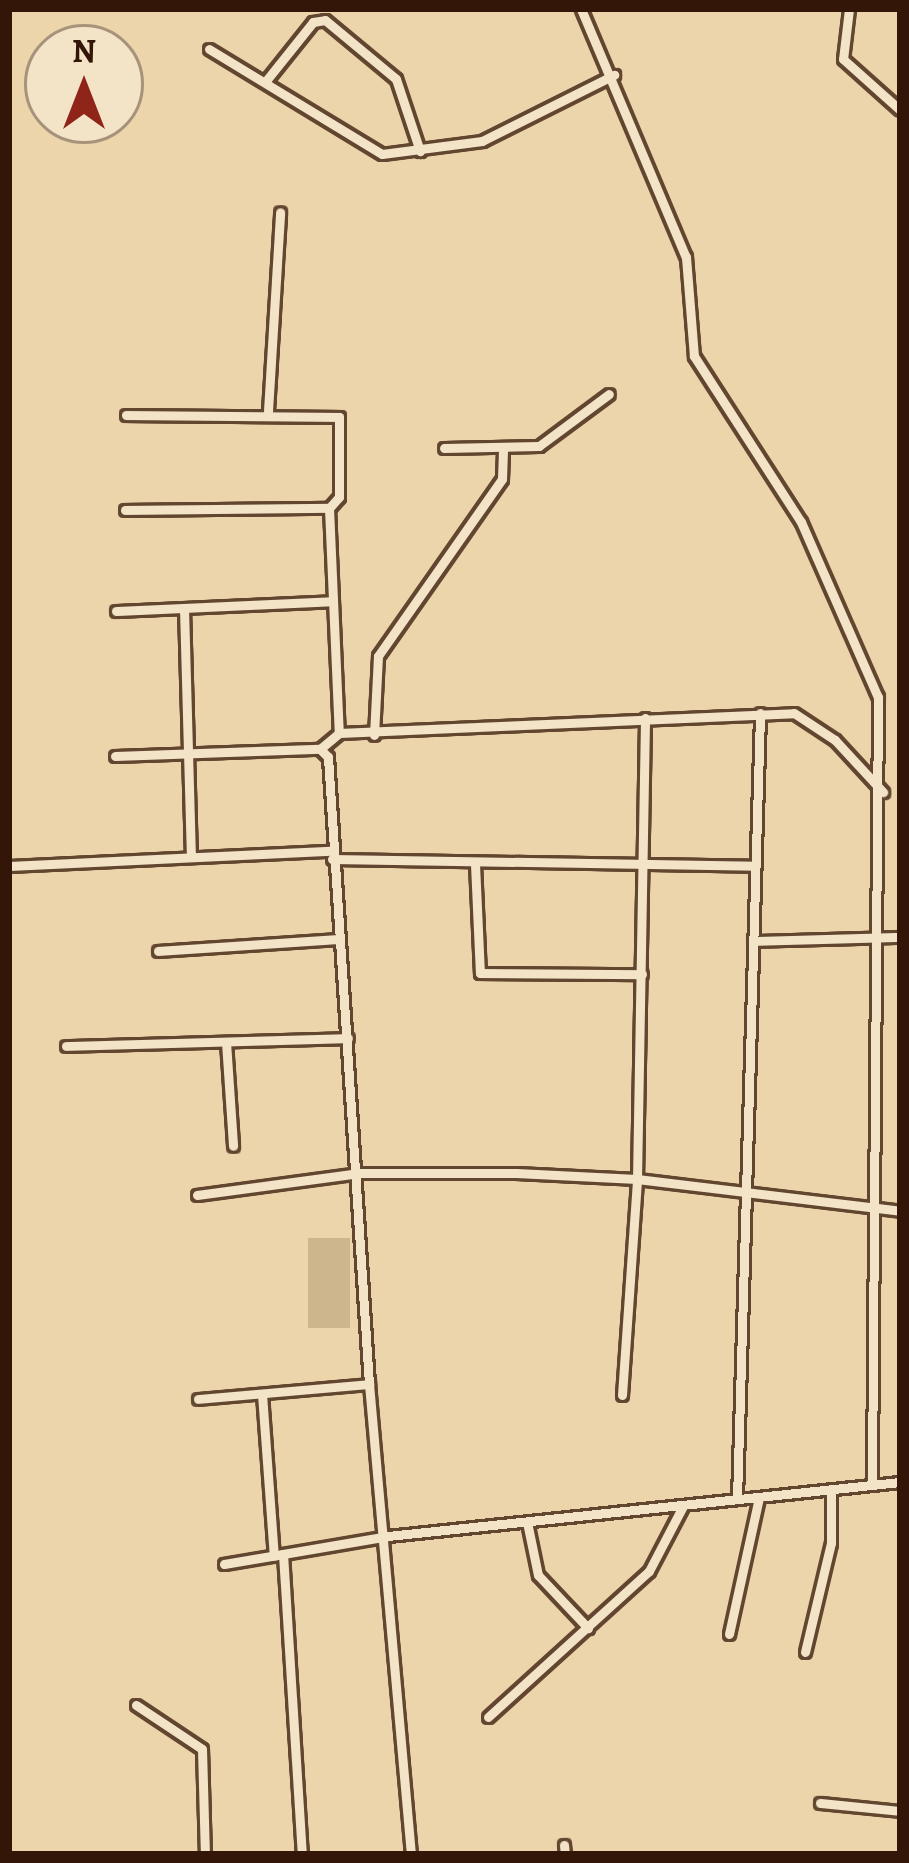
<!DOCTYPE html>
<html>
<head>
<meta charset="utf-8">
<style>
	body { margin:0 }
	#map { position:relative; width:909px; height:1863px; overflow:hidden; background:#ecd5aa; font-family:Alegreya,serif }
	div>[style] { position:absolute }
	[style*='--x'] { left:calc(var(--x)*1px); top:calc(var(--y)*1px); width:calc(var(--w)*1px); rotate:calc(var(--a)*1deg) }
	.green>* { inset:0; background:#cdb58e }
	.roads { filter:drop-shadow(3px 0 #624630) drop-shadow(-3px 0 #624630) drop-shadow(0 3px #624630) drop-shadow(0 -3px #624630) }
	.minor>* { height:9px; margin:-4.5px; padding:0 4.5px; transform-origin:4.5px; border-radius:4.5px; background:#f3e4c8 }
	span { translate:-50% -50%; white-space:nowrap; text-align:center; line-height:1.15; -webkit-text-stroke:10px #f3e4c8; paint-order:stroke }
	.frame { position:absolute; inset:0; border:12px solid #341608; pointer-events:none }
	.north { position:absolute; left:24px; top:24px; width:120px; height:120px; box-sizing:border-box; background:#f3e4c8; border:3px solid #a7927b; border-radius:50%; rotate:0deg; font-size:33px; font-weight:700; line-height:48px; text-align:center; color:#341608 }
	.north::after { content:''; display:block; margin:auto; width:42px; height:54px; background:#8f2418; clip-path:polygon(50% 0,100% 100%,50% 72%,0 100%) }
</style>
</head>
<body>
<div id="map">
	<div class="green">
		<div style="clip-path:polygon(308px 1238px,350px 1238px,350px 1328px,308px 1328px)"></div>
	</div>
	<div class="roads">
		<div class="minor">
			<div style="--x:581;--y:9;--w:269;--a:67.1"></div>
			<div style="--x:686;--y:257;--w:99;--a:85.4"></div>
			<div style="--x:694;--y:356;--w:197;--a:57.2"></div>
			<div style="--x:801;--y:522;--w:191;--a:66.3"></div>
			<div style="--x:878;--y:697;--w:787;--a:90.44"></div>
			<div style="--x:849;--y:9;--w:50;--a:96.8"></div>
			<div style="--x:843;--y:59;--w:76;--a:41.8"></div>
			<div style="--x:209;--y:49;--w:202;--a:31.3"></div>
			<div style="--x:382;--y:154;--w:101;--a:-7.4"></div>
			<div style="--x:482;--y:141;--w:148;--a:-26.6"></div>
			<div style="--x:265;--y:82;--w:77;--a:-51.3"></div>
			<div style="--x:313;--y:22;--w:12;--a:-9"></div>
			<div style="--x:325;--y:20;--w:92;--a:39.7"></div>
			<div style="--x:396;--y:79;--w:76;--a:71.6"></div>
			<div style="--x:268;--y:411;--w:199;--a:-86.5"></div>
			<div style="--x:126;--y:415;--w:213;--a:0.5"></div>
			<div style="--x:339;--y:417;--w:80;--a:90"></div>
			<div style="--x:339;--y:497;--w:15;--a:132"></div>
			<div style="--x:329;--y:508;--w:225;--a:87.5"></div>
			<div style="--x:444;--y:448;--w:95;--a:-1.2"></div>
			<div style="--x:539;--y:446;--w:87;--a:-36.6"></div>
			<div style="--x:125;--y:510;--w:204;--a:-0.6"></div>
			<div style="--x:184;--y:608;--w:247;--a:88.4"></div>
			<div style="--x:116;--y:611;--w:217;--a:-2.6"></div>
			<div style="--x:374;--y:735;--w:79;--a:-87.1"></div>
			<div style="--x:378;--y:656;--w:216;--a:-55"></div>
			<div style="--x:502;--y:479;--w:29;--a:-88"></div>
			<div style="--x:320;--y:749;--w:25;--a:-40"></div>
			<div style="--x:339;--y:733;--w:455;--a:-2.5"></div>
			<div style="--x:794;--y:713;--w:49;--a:33.4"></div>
			<div style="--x:835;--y:740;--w:71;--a:47.3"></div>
			<div style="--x:115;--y:756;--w:205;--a:-2"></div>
			<div style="--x:320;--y:749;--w:11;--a:45"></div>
			<div style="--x:328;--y:757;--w:628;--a:86.26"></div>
			<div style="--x:369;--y:1384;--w:472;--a:84.9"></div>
			<div style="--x:332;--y:859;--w:423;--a:0.9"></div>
			<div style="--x:475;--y:864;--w:109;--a:87.4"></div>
			<div style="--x:480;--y:973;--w:162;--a:0.4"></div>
			<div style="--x:9;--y:866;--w:322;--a:-2.7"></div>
			<div style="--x:753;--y:941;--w:147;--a:-1.6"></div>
			<div style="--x:158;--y:951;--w:180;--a:-3.8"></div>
			<div style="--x:226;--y:1042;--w:104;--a:86.1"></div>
			<div style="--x:66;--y:1046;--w:282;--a:-1.6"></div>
			<div style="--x:197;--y:1195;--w:164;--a:-7.7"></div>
			<div style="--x:360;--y:1173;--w:156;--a:0"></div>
			<div style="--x:516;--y:1173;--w:121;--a:2.8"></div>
			<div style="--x:637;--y:1179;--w:265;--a:6.9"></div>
			<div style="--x:262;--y:1394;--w:162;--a:85.8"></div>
			<div style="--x:622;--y:1395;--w:217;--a:-86"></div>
			<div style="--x:637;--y:1179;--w:461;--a:-89"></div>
			<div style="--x:198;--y:1399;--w:172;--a:-5"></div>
			<div style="--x:737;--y:1499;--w:786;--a:-88.32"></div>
			<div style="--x:527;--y:1522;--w:54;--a:78.3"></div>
			<div style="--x:538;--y:1575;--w:73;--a:46.7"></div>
			<div style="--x:283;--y:1554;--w:107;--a:-9.7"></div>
			<div style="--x:388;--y:1536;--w:515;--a:-6.02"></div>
			<div style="--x:224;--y:1564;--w:60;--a:-9.6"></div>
			<div style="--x:283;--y:1554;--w:301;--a:86.4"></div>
			<div style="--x:729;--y:1634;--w:140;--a:-77.6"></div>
			<div style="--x:805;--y:1652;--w:112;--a:-76.6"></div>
			<div style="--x:831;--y:1543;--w:54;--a:-90"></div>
			<div style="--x:136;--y:1705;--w:79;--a:33.7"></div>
			<div style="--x:202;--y:1749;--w:105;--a:88.4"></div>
			<div style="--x:488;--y:1717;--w:217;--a:-42.2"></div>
			<div style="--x:649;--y:1571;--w:73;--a:-62.4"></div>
			<div style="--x:820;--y:1803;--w:80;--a:5.7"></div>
			<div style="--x:564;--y:1845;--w:9;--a:84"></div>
		</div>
	</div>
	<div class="frame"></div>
	<div class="north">N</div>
</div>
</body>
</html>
